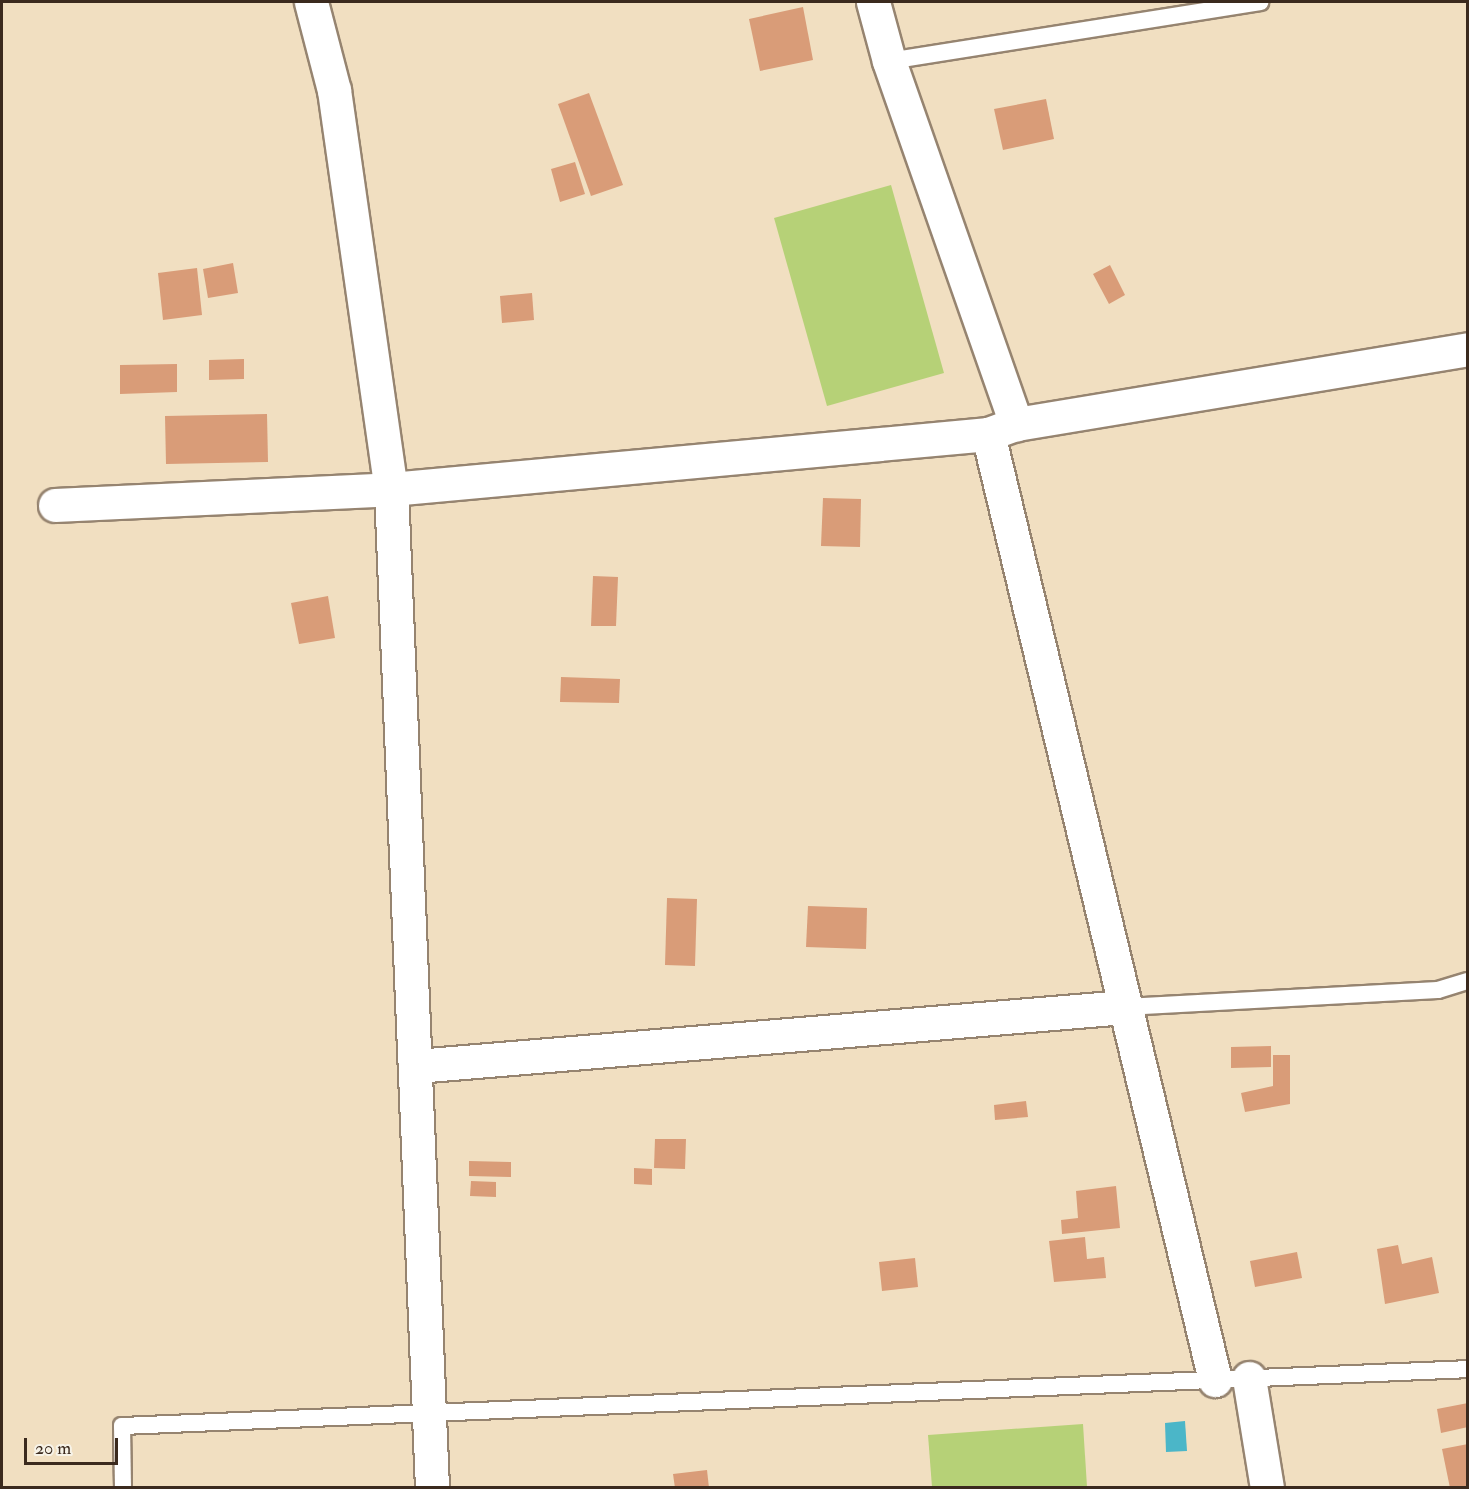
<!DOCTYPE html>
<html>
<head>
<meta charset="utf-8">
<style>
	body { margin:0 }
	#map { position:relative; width:1469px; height:1489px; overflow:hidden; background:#f1dfc1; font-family:"IM FELL Double Pica",serif }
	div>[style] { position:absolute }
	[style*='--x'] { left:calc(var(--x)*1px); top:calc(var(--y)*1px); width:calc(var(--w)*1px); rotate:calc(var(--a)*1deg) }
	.green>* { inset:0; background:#b6d177 }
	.water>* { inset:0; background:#4bb6c8 }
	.building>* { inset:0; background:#d99c78 }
	.roads { filter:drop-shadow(2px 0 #968470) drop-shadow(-2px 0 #968470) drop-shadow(0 2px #968470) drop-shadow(0 -2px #968470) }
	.lane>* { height:16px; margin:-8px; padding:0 8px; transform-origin:8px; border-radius:8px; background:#fff }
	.street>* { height:33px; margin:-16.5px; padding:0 16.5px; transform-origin:16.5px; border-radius:16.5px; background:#fff }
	span { translate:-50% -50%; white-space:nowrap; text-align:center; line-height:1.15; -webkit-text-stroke:4.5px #f7f3e8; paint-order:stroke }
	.frame { position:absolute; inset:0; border:3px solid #3b2a1e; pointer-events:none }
	.scale { position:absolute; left:24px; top:1438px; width:94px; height:27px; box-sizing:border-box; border:3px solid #3b2a1e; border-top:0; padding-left:8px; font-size:18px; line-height:21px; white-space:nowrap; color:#3b2a1e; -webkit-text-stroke:4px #f7f3e8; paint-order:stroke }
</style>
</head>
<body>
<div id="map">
	<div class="green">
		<div style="clip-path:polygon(891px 185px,944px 373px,827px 406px,774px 218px)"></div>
		<div style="clip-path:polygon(1083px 1424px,1087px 1487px,932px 1487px,928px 1435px)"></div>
	</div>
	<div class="water">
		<div style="clip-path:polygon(1185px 1421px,1187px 1451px,1166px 1452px,1165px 1423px)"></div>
	</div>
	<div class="building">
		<div style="clip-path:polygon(803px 7px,813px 60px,760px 71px,749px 19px)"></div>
		<div style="clip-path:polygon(589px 93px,623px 185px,591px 196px,558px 104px)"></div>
		<div style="clip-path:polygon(1046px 99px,1054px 139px,1003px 150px,994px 109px)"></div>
		<div style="clip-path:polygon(575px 162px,585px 194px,560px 202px,551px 169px)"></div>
		<div style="clip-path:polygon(233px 263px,238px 293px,208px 298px,203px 269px)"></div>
		<div style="clip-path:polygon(1110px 265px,1125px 295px,1109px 304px,1093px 274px)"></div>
		<div style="clip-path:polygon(197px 268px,202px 315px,163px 320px,158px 273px)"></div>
		<div style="clip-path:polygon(532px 293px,534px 320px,502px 323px,500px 296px)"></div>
		<div style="clip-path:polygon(244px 359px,244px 379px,209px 380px,209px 360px)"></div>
		<div style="clip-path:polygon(177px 364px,177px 392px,120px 394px,120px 365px)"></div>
		<div style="clip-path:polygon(267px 414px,268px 462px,166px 464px,165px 416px)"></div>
		<div style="clip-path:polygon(823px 498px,861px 499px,860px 547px,821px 546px)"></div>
		<div style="clip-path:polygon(593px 576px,618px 577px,616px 626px,591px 626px)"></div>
		<div style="clip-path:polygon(328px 596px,335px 638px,299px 644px,291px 603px)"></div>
		<div style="clip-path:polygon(561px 677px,620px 679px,619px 703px,560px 702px)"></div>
		<div style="clip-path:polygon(667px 898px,697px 899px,695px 966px,665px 965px)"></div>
		<div style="clip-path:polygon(808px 906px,867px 908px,866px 949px,806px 947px)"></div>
		<div style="clip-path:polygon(1271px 1046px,1271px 1067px,1231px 1068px,1231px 1047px)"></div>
		<div style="clip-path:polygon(1273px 1055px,1290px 1055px,1290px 1104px,1245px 1112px,1241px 1093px,1273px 1086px)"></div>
		<div style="clip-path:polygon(1026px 1101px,1028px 1117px,995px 1120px,994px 1105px)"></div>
		<div style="clip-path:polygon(655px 1139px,686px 1139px,685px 1169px,654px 1168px)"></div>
		<div style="clip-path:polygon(469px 1161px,511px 1162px,511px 1177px,469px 1176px)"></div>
		<div style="clip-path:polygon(634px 1168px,652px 1169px,652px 1185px,634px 1184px)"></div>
		<div style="clip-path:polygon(471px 1181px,496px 1182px,496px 1197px,470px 1196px)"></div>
		<div style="clip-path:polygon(1116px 1186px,1120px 1228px,1062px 1234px,1061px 1220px,1078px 1218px,1076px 1191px)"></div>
		<div style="clip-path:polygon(1085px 1237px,1087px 1259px,1104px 1257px,1106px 1278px,1054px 1282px,1049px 1241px)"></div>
		<div style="clip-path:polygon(1398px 1245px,1402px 1264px,1432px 1257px,1439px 1293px,1385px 1304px,1377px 1249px)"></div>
		<div style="clip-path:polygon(1297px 1252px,1302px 1278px,1255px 1287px,1250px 1261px)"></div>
		<div style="clip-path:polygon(915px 1258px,918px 1287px,882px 1291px,879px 1262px)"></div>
		<div style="clip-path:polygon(1468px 1403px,1468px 1427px,1441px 1433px,1437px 1409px)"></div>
		<div style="clip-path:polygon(1468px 1444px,1468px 1488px,1450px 1488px,1442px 1449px)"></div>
		<div style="clip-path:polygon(707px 1470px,709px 1488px,675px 1488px,673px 1474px)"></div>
	</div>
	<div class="roads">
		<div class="lane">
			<div style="--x:889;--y:61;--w:376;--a:-9"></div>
			<div style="--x:1125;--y:1007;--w:313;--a:-3.1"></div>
			<div style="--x:1438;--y:990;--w:31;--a:-17"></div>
			<div style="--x:123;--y:1488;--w:62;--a:-90.9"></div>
			<div style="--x:122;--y:1426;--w:1347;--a:-2.42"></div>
		</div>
		<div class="street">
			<div style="--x:311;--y:2;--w:91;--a:75.4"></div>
			<div style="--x:334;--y:90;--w:403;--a:81.9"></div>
			<div style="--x:391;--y:489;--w:1000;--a:87.65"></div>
			<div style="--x:873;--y:2;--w:61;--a:74.8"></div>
			<div style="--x:889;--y:61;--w:385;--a:70.7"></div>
			<div style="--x:988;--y:434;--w:973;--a:76.51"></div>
			<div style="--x:55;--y:505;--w:336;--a:-2.7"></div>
			<div style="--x:391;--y:489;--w:600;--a:-5.26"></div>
			<div style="--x:988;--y:434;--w:30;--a:-20"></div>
			<div style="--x:1016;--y:424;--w:458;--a:-9.4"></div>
			<div style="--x:416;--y:1066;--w:711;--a:-4.76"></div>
			<div style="--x:1249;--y:1378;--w:111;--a:80.7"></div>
		</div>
	</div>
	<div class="frame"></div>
	<div class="scale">20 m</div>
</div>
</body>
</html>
